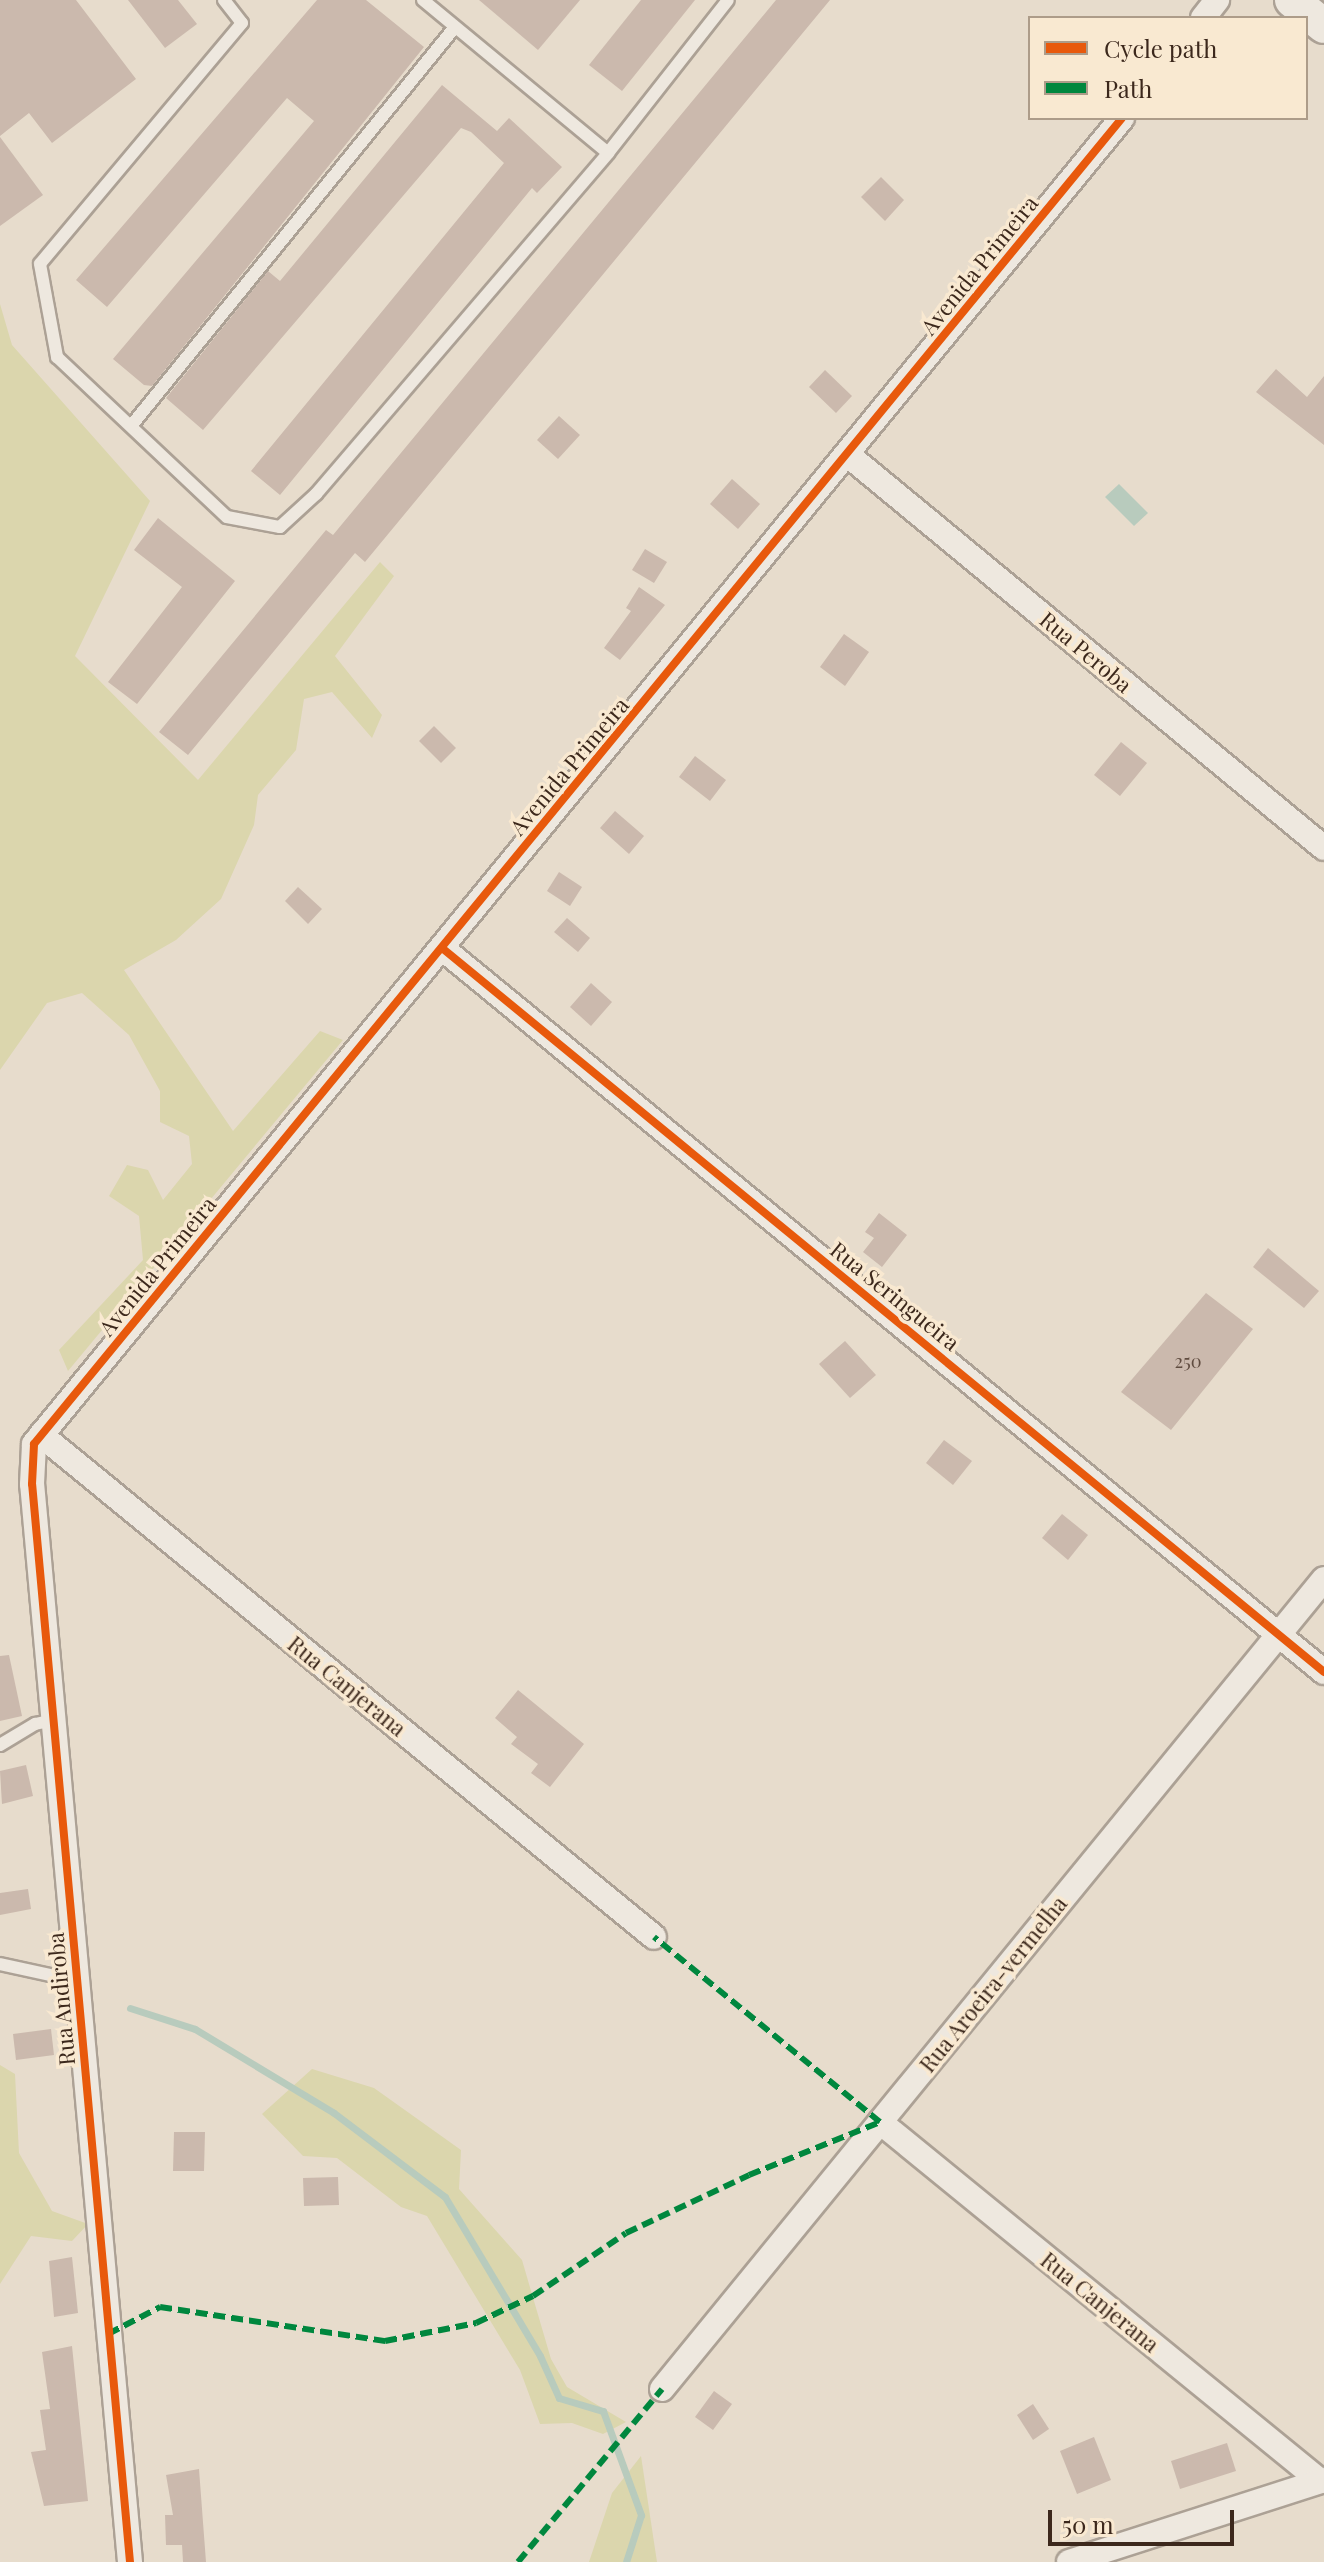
<!DOCTYPE html>
<html>
<head>
<meta charset="utf-8">
<style>
	body { margin:0 }
	#map { position:relative; width:1324px; height:2562px; overflow:hidden; background:#e7dccc; font-family:"Playfair Display",serif }
	div>[style] { position:absolute }
	[style*='--x'] { left:calc(var(--x)*1px); top:calc(var(--y)*1px); width:calc(var(--w)*1px); rotate:calc(var(--a)*1deg) }
	.green>* { inset:0; background:#dbd6ad }
	.water>* { inset:0; background:#b8cbbd }
	.stream>* { height:7px; margin:-3.5px; padding:0 3.5px; transform-origin:3.5px; border-radius:3.5px; background:#b8cbbd }
	.building>* { inset:0; background:#cbb9ad }
	.roads { filter:drop-shadow(2px 0 #aca195) drop-shadow(-2px 0 #aca195) drop-shadow(0 2px #aca195) drop-shadow(0 -2px #aca195) }
	.lane>* { height:12px; margin:-6px; padding:0 6px; transform-origin:6px; border-radius:6px; background:#eee8df }
	.street>* { height:24px; margin:-12px; padding:0 12px; transform-origin:12px; border-radius:12px; background:#eee8df }
	.secondary>* { height:34px; margin:-17px; padding:0 17px; transform-origin:17px; border-radius:17px; background:#eee8df }
	.quiet>* { height:6px; margin-top:-3px; transform-origin:0; background:repeating-linear-gradient(90deg,#00873e 0 12px,transparent 0 18px) }
	.cycleway>* { height:8px; margin:-4px; padding:0 4px; transform-origin:4px; border-radius:4px; background:#e8590c }
	span { translate:-50% -50%; white-space:nowrap; text-align:center; line-height:1.15; -webkit-text-stroke:7px #f9e9d1; paint-order:stroke }
	.number-label { font-size:18px; color:#604c40 }
	.number-label span { -webkit-text-stroke-width:0 }
	.street-label { font-size:22px; color:#3c281c }
	.legend { position:absolute; left:1028px; top:16px; width:280px; height:104px; box-sizing:border-box; background:#f9e9d1; border:2px solid #ad9c89; margin:0; padding:10px 14px; list-style:none; font-size:24px; color:#3c281c }
	.legend li { display:flex; align-items:center; gap:16px; height:40px }
	.legend b { width:40px; border:2px solid #ad9c89 }
	.scale { position:absolute; left:1048px; top:2510px; width:186px; height:36px; box-sizing:border-box; border:4px solid #3c281c; border-top:0; padding-left:10px; font-size:24px; line-height:28px; white-space:nowrap; color:#3c281c; -webkit-text-stroke:6px #f9e9d1; paint-order:stroke }
</style>
</head>
<body>
<div id="map">
	<div class="green">
		<div style="clip-path:polygon(0 304px,12px 345px,150px 501px,75px 656px,198px 780px,380px 562px,394px 576px,335px 656px,382px 715px,372px 738px,332px 692px,304px 699px,296px 750px,258px 795px,254px 825px,221px 899px,176px 940px,124px 970px,233px 1131px,320px 1031px,343px 1040px,68px 1371px,59px 1350px,143px 1260px,139px 1216px,109px 1196px,127px 1165px,148px 1170px,163px 1200px,192px 1164px,189px 1136px,160px 1122px,160px 1091px,129px 1035px,82px 993px,47px 1003px,0 1070px)"></div>
		<div style="clip-path:polygon(0 2065px,15px 2074px,19px 2153px,52px 2211px,88px 2224px,72px 2241px,31px 2236px,0 2284px)"></div>
		<div style="clip-path:polygon(312px 2069px,374px 2088px,461px 2150px,459px 2189px,522px 2260px,551px 2359px,567px 2387px,626px 2422px,603px 2434px,572px 2423px,540px 2424px,520px 2370px,427px 2216px,401px 2207px,337px 2158px,303px 2156px,262px 2114px)"></div>
		<div style="clip-path:polygon(641px 2456px,657px 2562px,589px 2562px,612px 2493px)"></div>
	</div>
	<div class="water">
		<div style="clip-path:polygon(1119px 484px,1148px 513px,1134px 526px,1105px 497px)"></div>
	</div>
	<div class="stream">
		<div style="--x:130;--y:2008;--w:68;--a:17.9"></div>
		<div style="--x:195;--y:2029;--w:162;--a:31.1"></div>
		<div style="--x:334;--y:2113;--w:139;--a:37.1"></div>
		<div style="--x:445;--y:2197;--w:185;--a:59.1"></div>
		<div style="--x:540;--y:2356;--w:46;--a:65.7"></div>
		<div style="--x:559;--y:2398;--w:46;--a:16.5"></div>
		<div style="--x:603;--y:2411;--w:111;--a:69.9"></div>
		<div style="--x:641;--y:2515;--w:49;--a:107.7"></div>
	</div>
	<div class="building">
		<div style="clip-path:polygon(0 0,76px 0,136px 79px,52px 143px,29px 113px,0 136px)"></div>
		<div style="clip-path:polygon(128px 0,178px 0,197px 24px,165px 48px)"></div>
		<div style="clip-path:polygon(317px 0,366px 0,424px 47px,152px 386px,144px 385px,113px 359px,314px 121px,287px 98px,107px 307px,76px 280px)"></div>
		<div style="clip-path:polygon(479px 0,580px 0,538px 50px)"></div>
		<div style="clip-path:polygon(641px 0,695px 0,622px 91px,589px 65px)"></div>
		<div style="clip-path:polygon(776px 0,830px 0,365px 562px,355px 553px,188px 755px,159px 732px,326px 530px,333px 535px)"></div>
		<div style="clip-path:polygon(442px 85px,497px 131px,509px 118px,562px 167px,537px 193px,532px 188px,280px 495px,251px 471px,504px 163px,471px 132px,461px 128px,203px 430px,166px 398px,268px 271px,280px 281px)"></div>
		<div style="clip-path:polygon(0 137px,43px 195px,0 226px)"></div>
		<div style="clip-path:polygon(881px 177px,904px 200px,885px 221px,861px 197px)"></div>
		<div style="clip-path:polygon(1276px 369px,1307px 397px,1324px 376px,1324px 445px,1256px 392px)"></div>
		<div style="clip-path:polygon(825px 370px,852px 396px,836px 413px,809px 387px)"></div>
		<div style="clip-path:polygon(559px 416px,580px 435px,558px 459px,537px 440px)"></div>
		<div style="clip-path:polygon(732px 479px,760px 504px,738px 529px,710px 504px)"></div>
		<div style="clip-path:polygon(158px 518px,235px 581px,137px 704px,108px 682px,182px 587px,134px 550px)"></div>
		<div style="clip-path:polygon(645px 549px,667px 562px,654px 583px,632px 570px)"></div>
		<div style="clip-path:polygon(639px 587px,665px 605px,620px 660px,604px 648px,631px 611px,626px 608px)"></div>
		<div style="clip-path:polygon(844px 634px,869px 652px,845px 686px,820px 667px)"></div>
		<div style="clip-path:polygon(434px 726px,456px 748px,441px 763px,419px 741px)"></div>
		<div style="clip-path:polygon(1121px 742px,1147px 763px,1120px 796px,1094px 775px)"></div>
		<div style="clip-path:polygon(695px 756px,726px 780px,710px 801px,679px 777px)"></div>
		<div style="clip-path:polygon(615px 811px,644px 836px,629px 854px,600px 828px)"></div>
		<div style="clip-path:polygon(559px 872px,582px 887px,570px 906px,547px 891px)"></div>
		<div style="clip-path:polygon(298px 887px,322px 909px,308px 924px,285px 901px)"></div>
		<div style="clip-path:polygon(567px 918px,590px 938px,578px 952px,554px 932px)"></div>
		<div style="clip-path:polygon(591px 983px,612px 1002px,591px 1026px,570px 1007px)"></div>
		<div style="clip-path:polygon(879px 1213px,907px 1235px,882px 1267px,863px 1252px,874px 1238px,865px 1232px)"></div>
		<div style="clip-path:polygon(1268px 1248px,1319px 1291px,1304px 1308px,1253px 1267px)"></div>
		<div style="clip-path:polygon(1206px 1293px,1253px 1329px,1171px 1430px,1121px 1392px)"></div>
		<div style="clip-path:polygon(845px 1341px,876px 1375px,850px 1398px,819px 1364px)"></div>
		<div style="clip-path:polygon(944px 1440px,972px 1461px,953px 1485px,926px 1463px)"></div>
		<div style="clip-path:polygon(1062px 1514px,1088px 1535px,1068px 1560px,1042px 1538px)"></div>
		<div style="clip-path:polygon(9px 1655px,22px 1716px,0 1721px,0 1656px)"></div>
		<div style="clip-path:polygon(518px 1690px,584px 1744px,550px 1787px,531px 1773px,538px 1764px,511px 1744px,517px 1737px,495px 1718px)"></div>
		<div style="clip-path:polygon(26px 1765px,33px 1796px,2px 1804px,0 1771px)"></div>
		<div style="clip-path:polygon(28px 1889px,31px 1909px,0 1915px,0 1893px)"></div>
		<div style="clip-path:polygon(51px 2029px,54px 2055px,16px 2060px,13px 2034px)"></div>
		<div style="clip-path:polygon(174px 2132px,205px 2132px,204px 2171px,173px 2171px)"></div>
		<div style="clip-path:polygon(338px 2177px,339px 2205px,304px 2206px,303px 2178px)"></div>
		<div style="clip-path:polygon(72px 2257px,78px 2313px,54px 2317px,49px 2261px)"></div>
		<div style="clip-path:polygon(72px 2346px,88px 2501px,44px 2506px,31px 2452px,46px 2450px,40px 2410px,50px 2409px,42px 2352px)"></div>
		<div style="clip-path:polygon(714px 2391px,732px 2404px,713px 2430px,695px 2417px)"></div>
		<div style="clip-path:polygon(1033px 2404px,1049px 2429px,1033px 2440px,1017px 2415px)"></div>
		<div style="clip-path:polygon(1094px 2437px,1111px 2480px,1077px 2494px,1060px 2451px)"></div>
		<div style="clip-path:polygon(1227px 2443px,1236px 2471px,1180px 2489px,1171px 2461px)"></div>
		<div style="clip-path:polygon(199px 2469px,206px 2562px,183px 2562px,182px 2545px,166px 2545px,165px 2515px,173px 2515px,166px 2475px)"></div>
	</div>
	<div class="roads">
		<div class="lane">
			<div style="--x:224;--y:0;--w:29;--a:52"></div>
			<div style="--x:242;--y:23;--w:314;--a:130"></div>
			<div style="--x:40;--y:264;--w:95;--a:79.6"></div>
			<div style="--x:57;--y:357;--w:233;--a:43.3"></div>
			<div style="--x:227;--y:517;--w:54;--a:10.7"></div>
			<div style="--x:280;--y:527;--w:49;--a:-42.5"></div>
			<div style="--x:316;--y:494;--w:449;--a:-49.4"></div>
			<div style="--x:608;--y:153;--w:194;--a:-51.9"></div>
			<div style="--x:423;--y:0;--w:240;--a:39.6"></div>
			<div style="--x:131;--y:426;--w:514;--a:-50.92"></div>
			<div style="--x:0;--y:1745;--w:41;--a:-31"></div>
			<div style="--x:35;--y:1724;--w:19;--a:-12"></div>
			<div style="--x:0;--y:1964;--w:80;--a:12.3"></div>
		</div>
		<div class="street">
			<div style="--x:1203;--y:18;--w:23;--a:-52"></div>
			<div style="--x:848;--y:455;--w:617;--a:39.54"></div>
			<div style="--x:442;--y:948;--w:1141;--a:39.38"></div>
			<div style="--x:41;--y:1435;--w:792;--a:39.31"></div>
			<div style="--x:880;--y:2122;--w:568;--a:39.21"></div>
			<div style="--x:662;--y:2389;--w:1046;--a:-50.74"></div>
			<div style="--x:130;--y:2562;--w:1082;--a:-95.19"></div>
			<div style="--x:32;--y:1484;--w:40;--a:-87.1"></div>
			<div style="--x:34;--y:1444;--w:1715;--a:-50.63"></div>
			<div style="--x:1069;--y:2562;--w:268;--a:-17.8"></div>
		</div>
		<div class="secondary">
			<div style="--x:1292;--y:0;--w:41;--a:39.1"></div>
		</div>
	</div>
	<div class="quiet">
		<div style="--x:108;--y:2334;--w:59;--a:-27.4"></div>
		<div style="--x:160;--y:2307;--w:228;--a:8.6"></div>
		<div style="--x:385;--y:2341;--w:93;--a:-11.2"></div>
		<div style="--x:476;--y:2323;--w:63;--a:-25.3"></div>
		<div style="--x:533;--y:2296;--w:112;--a:-34.1"></div>
		<div style="--x:626;--y:2233;--w:136;--a:-25.2"></div>
		<div style="--x:749;--y:2175;--w:141;--a:-22"></div>
		<div style="--x:880;--y:2122;--w:292;--a:-140.7"></div>
		<div style="--x:518;--y:2562;--w:225;--a:-50.2"></div>
	</div>
	<div class="cycleway">
		<div style="--x:442;--y:948;--w:1141;--a:39.38"></div>
		<div style="--x:130;--y:2562;--w:1082;--a:-95.19"></div>
		<div style="--x:32;--y:1484;--w:40;--a:-87.1"></div>
		<div style="--x:34;--y:1444;--w:1715;--a:-50.63"></div>
	</div>
	<div class="number-label">
		<span style="left:1188px;top:1361px">250</span>
	</div>
	<div class="street-label">
		<span style="left:979px;top:265px;rotate:-51deg">Avenida Primeira</span>
		<span style="left:1086px;top:652px;rotate:40deg">Rua Peroba</span>
		<span style="left:569px;top:766px;rotate:-50deg">Avenida Primeira</span>
		<span style="left:157px;top:1266px;rotate:-51deg">Avenida Primeira</span>
		<span style="left:895px;top:1296px;rotate:39deg">Rua Seringueira</span>
		<span style="left:347px;top:1686px;rotate:39deg">Rua Canjerana</span>
		<span style="left:993px;top:1984px;rotate:-51deg">Rua Aroeira-vermelha</span>
		<span style="left:61px;top:1999px;rotate:-95deg">Rua Andiroba</span>
		<span style="left:1100px;top:2302px;rotate:39deg">Rua Canjerana</span>
	</div>
	<ul class="legend">
	<li><b style="height:10px;background:#e8590c"></b>Cycle path</li>
	<li><b style="height:10px;background:#00873e"></b>Path</li>
	</ul>
	<div class="scale">50 m</div>
</div>
</body>
</html>
